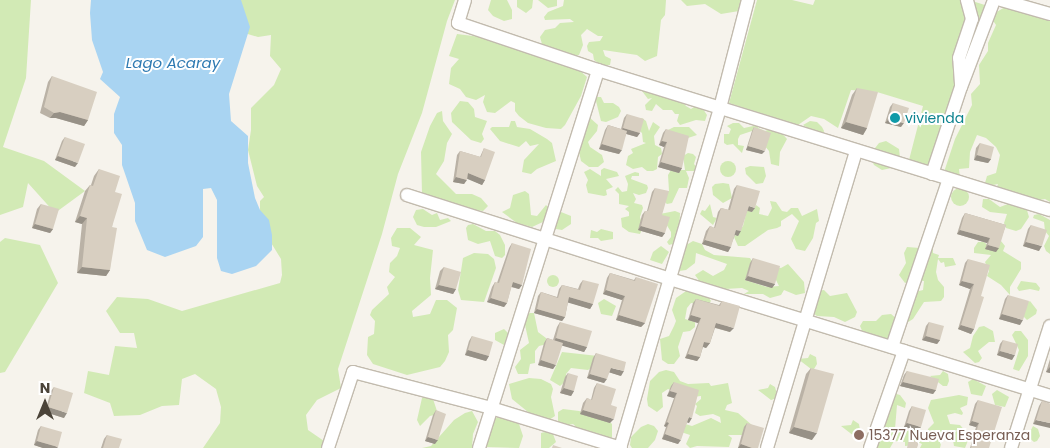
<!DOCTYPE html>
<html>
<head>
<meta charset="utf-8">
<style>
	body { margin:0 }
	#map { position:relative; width:1050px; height:448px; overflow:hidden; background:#f6f3ec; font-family:Poppins,sans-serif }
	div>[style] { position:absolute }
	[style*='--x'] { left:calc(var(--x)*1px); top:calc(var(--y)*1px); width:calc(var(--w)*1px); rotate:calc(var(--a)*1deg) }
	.green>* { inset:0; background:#d2eab5 }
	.round { border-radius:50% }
	.water>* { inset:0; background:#a9d4f2 }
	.roads { filter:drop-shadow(1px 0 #c2bbae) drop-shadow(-1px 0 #c2bbae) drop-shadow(0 1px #c2bbae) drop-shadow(0 -1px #c2bbae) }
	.street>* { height:12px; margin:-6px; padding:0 6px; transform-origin:6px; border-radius:6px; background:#fff }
	.wall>* { inset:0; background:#bab2a6 }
	.shaded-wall>* { inset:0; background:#979187 }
	.building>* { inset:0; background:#d8cfc1 }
	.dots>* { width:14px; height:14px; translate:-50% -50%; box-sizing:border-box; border:2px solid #fff; border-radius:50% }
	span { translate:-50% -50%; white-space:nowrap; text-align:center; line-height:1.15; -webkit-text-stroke:4px #fff; paint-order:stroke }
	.culture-label { font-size:14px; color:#0d838f }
	.left { translate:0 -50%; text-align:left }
	.education-label { font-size:14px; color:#785e54 }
	.water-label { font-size:15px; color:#2e7ab2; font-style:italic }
	.north { position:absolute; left:20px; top:378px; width:50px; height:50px; -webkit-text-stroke:4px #fff; paint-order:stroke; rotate:0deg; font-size:14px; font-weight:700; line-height:20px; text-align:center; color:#4b4439 }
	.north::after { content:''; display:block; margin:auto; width:18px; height:22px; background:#4b4439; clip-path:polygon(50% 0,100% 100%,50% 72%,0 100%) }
</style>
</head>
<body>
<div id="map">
	<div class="green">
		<div style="clip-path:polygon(0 0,31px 0,26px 78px,3px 147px,44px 161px,85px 191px,55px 213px,28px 183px,23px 207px,0 215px)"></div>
		<div style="clip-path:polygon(228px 0,455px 0,447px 21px,422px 113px,398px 174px,382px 234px,338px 369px,341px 388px,317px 400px,306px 415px,308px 430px,324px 441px,322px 448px,203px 448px,220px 423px,221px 407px,216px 389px,195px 374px,182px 379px,179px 405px,162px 406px,140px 415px,114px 416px,110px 403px,84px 393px,88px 371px,109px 375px,115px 346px,137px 348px,134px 333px,120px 333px,106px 311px,117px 297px,148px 299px,182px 311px,280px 283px,282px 275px,281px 259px,265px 233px,260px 218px,260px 201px,264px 197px,257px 186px,248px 150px,251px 130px,251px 108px,274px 85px,281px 69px,270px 56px,271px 35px,258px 37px,241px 32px)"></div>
		<div style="clip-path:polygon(491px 0,507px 0,512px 10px,512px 19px,504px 21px,493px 16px,488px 10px)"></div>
		<div style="clip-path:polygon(517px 0,533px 0,532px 8px,526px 13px,517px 7px)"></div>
		<div style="clip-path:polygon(538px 0,557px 0,557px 6px,548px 8px)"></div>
		<div style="clip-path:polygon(564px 0,666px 0,665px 15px,661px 20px,657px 56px,645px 61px,637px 55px,603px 50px,605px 56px,611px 59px,610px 65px,601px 65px,594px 60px,593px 54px,588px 51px,587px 46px,589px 42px,600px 41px,603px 36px,598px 36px,587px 29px,581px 35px,583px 45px,579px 55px,574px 56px,542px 44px,540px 37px,545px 30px,555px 28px,560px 23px,574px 22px,570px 19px,545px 20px,544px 17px,548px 12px,563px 6px)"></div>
		<div style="clip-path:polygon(681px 0,742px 0,739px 11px,721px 14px,705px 4px,687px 6px)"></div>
		<div style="clip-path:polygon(757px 0,792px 0,813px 5px,815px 0,969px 0,988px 6px,928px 167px,909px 160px,923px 106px,877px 92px,851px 90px,838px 128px,824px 119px,811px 116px,798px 125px,729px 103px)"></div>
		<div style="clip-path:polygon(1010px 4px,1050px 18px,1050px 202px,1045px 199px,1034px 201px,996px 189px,998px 184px,993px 185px,985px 183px,987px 176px,996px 173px,1000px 155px,996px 147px,986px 138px,977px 135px,970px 152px,969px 168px,959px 169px,960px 178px,944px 172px,955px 139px,972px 105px,971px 94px,980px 84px,979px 65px,988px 51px,988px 43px,996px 25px,990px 16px)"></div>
		<div style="clip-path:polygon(457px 34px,481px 37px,578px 69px,587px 77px,581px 96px,565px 125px,561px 129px,546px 128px,528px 123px,519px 116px,515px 111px,515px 103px,511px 101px,495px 113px,487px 112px,483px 102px,485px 95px,476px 100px,466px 97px,460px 89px,449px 84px,451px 68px,459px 59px,449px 56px)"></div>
		<div style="clip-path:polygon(645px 80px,666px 83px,686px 106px,691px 109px,697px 105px,703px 109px,707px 115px,705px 121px,696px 120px,680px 125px,677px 121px,679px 114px,675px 114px,672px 110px,663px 110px,656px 104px,652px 111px,646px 110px,645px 105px,652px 98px,648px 99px,642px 91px)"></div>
		<div style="clip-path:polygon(595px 97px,601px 97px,604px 103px,613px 103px,619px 107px,621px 111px,618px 117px,606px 122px,601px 121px)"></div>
		<div style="clip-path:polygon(460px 101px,468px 102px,474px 109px,475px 117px,487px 121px,482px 134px,484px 139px,481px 143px,471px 140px,452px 122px,451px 113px)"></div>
		<div style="clip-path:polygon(442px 111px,443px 121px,452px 134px,447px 143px,444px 161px,436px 174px,456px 194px,472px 194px,481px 198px,488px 206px,483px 211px,467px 209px,422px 194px,421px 152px,430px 126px,437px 113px)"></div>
		<div style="clip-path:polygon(589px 117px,598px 125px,597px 131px,588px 142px,590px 147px,602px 155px,604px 162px,598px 167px,589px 167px,581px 161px,579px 152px,570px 143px,572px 131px)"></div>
		<div style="clip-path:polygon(642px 118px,646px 121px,649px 131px,653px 122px,660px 127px,654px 136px,655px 145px,661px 148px,662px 154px,658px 157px,657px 169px,653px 171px,647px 171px,642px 167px,633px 169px,626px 165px,628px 156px,633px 153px,631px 149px,646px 143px,643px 142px,642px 133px,636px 128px,636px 120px)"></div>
		<div style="clip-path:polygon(511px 121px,515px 121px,517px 127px,530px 129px,547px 139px,552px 143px,556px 161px,537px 169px,531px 174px,522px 172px,524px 160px,539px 144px,530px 146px,526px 141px,519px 147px,500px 141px,490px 129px,492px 127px,509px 127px)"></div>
		<div style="clip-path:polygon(810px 121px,817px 122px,822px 127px,824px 131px,822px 137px,803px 125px)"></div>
		<div style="clip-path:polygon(733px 123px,739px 123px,744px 128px,758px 125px,758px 128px,765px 131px,773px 128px,778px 129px,787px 139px,780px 152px,779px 166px,771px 164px,769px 151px,752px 131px,740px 135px,738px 139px,738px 145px,744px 146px,742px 153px,733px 144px,727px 145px,724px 143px,724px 134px,729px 134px,731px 129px,727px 126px)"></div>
		<div style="clip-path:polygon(674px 127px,689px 127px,697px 135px,688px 138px,668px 130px)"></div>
		<div style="clip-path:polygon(886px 141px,899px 149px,901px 166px,882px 170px,874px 165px,871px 159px,872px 152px,879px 143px)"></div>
		<div style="clip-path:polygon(688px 153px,693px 154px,696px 157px,694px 164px,697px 168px,695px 171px,686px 171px,689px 178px,687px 188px,679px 188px,672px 203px,667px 204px,662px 200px,662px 193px,669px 191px,668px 175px,671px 170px,685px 170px,683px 156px)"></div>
		<div class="round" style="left:720px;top:161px;width:16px;height:16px"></div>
		<div style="clip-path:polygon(750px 166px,764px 167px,766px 176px,763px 183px,756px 184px,746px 174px,745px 168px)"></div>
		<div style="clip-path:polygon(604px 168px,617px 172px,619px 176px,606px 179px,613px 187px,606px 190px,607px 195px,604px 196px,588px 193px,586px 185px,588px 180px,584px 172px,590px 169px,601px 176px,601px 170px)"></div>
		<div style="clip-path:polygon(635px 172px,639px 173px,639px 176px,632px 176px,631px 179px,647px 185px,648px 188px,646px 193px,639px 195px,633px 193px,636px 199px,634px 203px,642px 205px,643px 208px,640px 217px,643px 227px,640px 234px,629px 232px,622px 227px,621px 218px,629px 216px,629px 212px,625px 209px,629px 206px,619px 204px,619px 194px,615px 190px,618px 187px,622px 192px,627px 191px,628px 184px,625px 176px)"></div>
		<div style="clip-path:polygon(723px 183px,729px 184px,732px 198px,723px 203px,713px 195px,712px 187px,715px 184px)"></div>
		<div class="round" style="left:951px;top:188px;width:18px;height:18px"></div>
		<div style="clip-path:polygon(525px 191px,529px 194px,531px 215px,537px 216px,546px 205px,550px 209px,545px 221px,532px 227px,517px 223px,502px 212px,510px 208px,513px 195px)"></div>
		<div style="clip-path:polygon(983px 199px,989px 199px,1000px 207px,1013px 202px,1026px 207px,1029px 217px,1021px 229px,1016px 231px,1006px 228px,1004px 223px,1007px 214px,990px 212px,982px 207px)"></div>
		<div style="clip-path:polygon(770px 201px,776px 202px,782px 211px,787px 212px,791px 208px,798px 208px,802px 216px,817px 209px,819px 221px,816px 223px,813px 238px,805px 251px,796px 249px,791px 239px,799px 221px,792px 214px,781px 221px,781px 226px,777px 228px,768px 230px,745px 246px,738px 246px,734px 237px,743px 226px,747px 210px,752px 212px,756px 205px,760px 208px,759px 214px,768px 216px,772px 208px)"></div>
		<div style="clip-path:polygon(710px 204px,713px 217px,717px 218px,713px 225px,700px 214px,702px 210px,705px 211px)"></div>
		<div style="clip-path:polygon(423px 209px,432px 215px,437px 213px,440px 220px,448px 218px,451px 221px,436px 227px,424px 227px,417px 225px,413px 217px,416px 210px)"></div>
		<div style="clip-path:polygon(675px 211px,680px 213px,679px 237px,676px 243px,669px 245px,667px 242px,671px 237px,671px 232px,660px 214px)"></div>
		<div style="clip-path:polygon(561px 212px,571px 216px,571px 224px,562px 230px,556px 229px,555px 224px,557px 216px)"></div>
		<div style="clip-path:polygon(1039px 214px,1050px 220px,1050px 254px,1046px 251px,1044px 246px,1049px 236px,1045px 231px,1044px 222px,1033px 218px,1034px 215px)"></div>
		<div style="clip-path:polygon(473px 224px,486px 231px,495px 231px,500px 235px,505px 245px,505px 255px,502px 258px,495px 256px,490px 241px,478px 244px,468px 240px,466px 228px,468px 225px)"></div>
		<div style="clip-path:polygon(397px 228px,410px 228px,421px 237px,414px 245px,433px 250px,430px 278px,431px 295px,412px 311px,413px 317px,430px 314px,436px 300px,447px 300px,457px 308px,453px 330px,448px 335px,449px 352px,445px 361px,440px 367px,407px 375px,373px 364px,367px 355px,368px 337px,374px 334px,375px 321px,370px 315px,372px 310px,389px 294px,387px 287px,395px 277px,389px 272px,390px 263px,397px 256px,400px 248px,392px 246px,391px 238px)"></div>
		<div style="clip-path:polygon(601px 229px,613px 232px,613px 239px,601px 241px,598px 238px,590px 238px,591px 230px,597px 232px)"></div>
		<div style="clip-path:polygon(5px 238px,40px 245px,58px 283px,5px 372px,0 373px,0 242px)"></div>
		<div style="clip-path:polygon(693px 241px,702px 244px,705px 250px,714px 255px,750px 258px,753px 263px,745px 280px,767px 287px,779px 286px,776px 280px,776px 267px,781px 268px,788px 264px,804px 282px,805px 293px,796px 295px,784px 290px,781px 295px,770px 298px,763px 294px,744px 294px,749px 291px,742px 288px,725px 289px,700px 282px,695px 275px,703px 270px,713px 276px,724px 270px,727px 264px,696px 253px,695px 263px,686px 270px,679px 271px,676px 268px,683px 247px)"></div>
		<div style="clip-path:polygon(997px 241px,1001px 241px,1005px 246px,1003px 251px,1021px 262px,1021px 269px,1010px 287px,1010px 295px,1001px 285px,987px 276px,989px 271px,985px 262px,991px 255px,974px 253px,974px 248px,978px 242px,984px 242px,991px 248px)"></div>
		<div style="clip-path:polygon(661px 246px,669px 252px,662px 264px,650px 260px,653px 252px)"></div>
		<div style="clip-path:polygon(907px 247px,933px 249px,933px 253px,939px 255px,938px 258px,953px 258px,956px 265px,945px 267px,944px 262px,941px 263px,938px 259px,936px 272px,938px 280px,944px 287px,944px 297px,941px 301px,924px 302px,913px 319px,905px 324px,915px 292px,923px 290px,924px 281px,913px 280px,905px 283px,899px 275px,906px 263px,904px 253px)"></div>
		<div style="clip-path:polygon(474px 253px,488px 254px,494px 259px,496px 268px,484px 302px,461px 300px,458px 290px,463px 258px)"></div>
		<div class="round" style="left:547px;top:275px;width:12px;height:12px"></div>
		<div style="clip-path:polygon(1021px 281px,1036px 283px,1040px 288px,1039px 291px,1030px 289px,1019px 291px,1017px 288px)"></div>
		<div style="clip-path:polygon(689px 289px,709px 298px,711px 301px,708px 305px,691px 303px,687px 308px,685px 319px,695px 322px,695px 327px,690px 331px,683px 332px,678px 347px,680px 356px,674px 364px,668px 364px,662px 360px,660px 339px,669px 336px,674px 326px,676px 321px,672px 310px,676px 298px)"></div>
		<div style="clip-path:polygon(824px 290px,830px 296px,847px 293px,857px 312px,855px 317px,845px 322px,834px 317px,817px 316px,808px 309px,816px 291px)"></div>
		<div style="clip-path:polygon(604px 299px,616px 306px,612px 316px,601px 314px,598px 303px)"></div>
		<div style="clip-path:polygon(1030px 301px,1037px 310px,1036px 314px,1027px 320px,1019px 312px,1021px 307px)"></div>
		<div style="clip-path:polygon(530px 313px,534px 313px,538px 332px,546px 338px,547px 344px,539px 346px,535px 351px,535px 363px,530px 364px,528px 374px,518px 374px,515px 367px,521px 359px,520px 350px,529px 343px,523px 316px)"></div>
		<div style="clip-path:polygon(891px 314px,897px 319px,890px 339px,864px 335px,860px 326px,863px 321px,876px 321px,882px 315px)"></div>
		<div style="clip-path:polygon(984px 326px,993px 331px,995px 342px,989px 342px,978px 351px,982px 358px,979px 362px,975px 363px,963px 352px,970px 348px,973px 336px,979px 327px)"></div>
		<div style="clip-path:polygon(504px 329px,508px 333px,504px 345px,495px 340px,495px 333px)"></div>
		<div style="clip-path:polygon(1015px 331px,1021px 331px,1028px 340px,1028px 356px,1019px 371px,1013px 369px,1019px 350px,1012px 335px)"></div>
		<div style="clip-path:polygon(562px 352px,598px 356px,598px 363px,588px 370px,571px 368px,566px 374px,567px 380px,560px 386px,550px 380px)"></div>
		<div style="clip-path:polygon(810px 354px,816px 357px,817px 364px,814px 369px,811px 369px,798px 359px,808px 358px)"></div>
		<div style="clip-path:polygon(666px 370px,674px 372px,680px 381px,688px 384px,709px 383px,711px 386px,728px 383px,732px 403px,727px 405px,725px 410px,738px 413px,753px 426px,744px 435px,728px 435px,732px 438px,729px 447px,697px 446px,690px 448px,686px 444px,690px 435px,681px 432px,685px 424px,692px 426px,711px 418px,721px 423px,720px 417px,713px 414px,700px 416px,695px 413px,697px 406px,695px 404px,701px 399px,701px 396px,692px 397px,668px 389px,662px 393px,663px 407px,657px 412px,648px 406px,647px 399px,650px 381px,659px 372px)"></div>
		<div style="clip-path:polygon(943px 371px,948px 374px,949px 381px,947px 386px,943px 386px,930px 376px,940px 375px)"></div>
		<div style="clip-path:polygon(529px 378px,541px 379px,551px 384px,553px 389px,551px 397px,555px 416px,549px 420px,533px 416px,512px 399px,509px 384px)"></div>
		<div style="clip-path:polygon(973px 379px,986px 386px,982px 396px,971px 394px,968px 382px)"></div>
		<div style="clip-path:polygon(770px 384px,775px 387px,777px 394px,774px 399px,771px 400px,758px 390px,768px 388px)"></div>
		<div style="clip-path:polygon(997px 390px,1009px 397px,1005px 407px,995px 405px,992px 394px)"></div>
		<div style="clip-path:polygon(893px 393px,900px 395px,906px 403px,905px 408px,897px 405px,895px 429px,904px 432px,914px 429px,923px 440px,927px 438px,928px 429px,934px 423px,928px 408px,931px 400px,959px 395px,968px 397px,967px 405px,960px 408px,963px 413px,962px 415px,955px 413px,947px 415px,950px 424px,960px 425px,967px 433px,958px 430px,950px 432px,942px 440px,940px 448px,920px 448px,922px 444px,918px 442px,916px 445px,905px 446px,905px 442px,894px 441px,890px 448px,872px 448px)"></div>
		<div style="clip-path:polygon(432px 396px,438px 414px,430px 416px,420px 426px,417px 420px,422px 398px)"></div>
		<div style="clip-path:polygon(563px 409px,579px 411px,607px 419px,612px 424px,612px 437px,609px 440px,585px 435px,573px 424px,564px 426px,558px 422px,558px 412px)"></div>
		<div style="clip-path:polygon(472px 411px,478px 422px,473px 434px,472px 448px,422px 448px,431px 446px,454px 420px,465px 413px)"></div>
		<div style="clip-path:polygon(502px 416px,514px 419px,519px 424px,523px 436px,519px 448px,486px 447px,484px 441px,495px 418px)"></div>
		<div style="clip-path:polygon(853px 420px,859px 424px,860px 430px,857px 436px,854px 436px,841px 426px,851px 425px)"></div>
		<div style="clip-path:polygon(648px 424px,654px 426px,658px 431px,655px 440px,648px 448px,632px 448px,630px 445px,631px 437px,641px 427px)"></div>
		<div style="clip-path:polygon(1033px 426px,1038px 429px,1040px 436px,1037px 441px,1034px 442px,1021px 431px,1031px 430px)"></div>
		<div style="clip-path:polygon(549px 431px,553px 434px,556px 442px,549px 448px,541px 448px,541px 433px)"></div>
		<div style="clip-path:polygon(957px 431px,969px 438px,965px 448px,954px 446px,952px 434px)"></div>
	</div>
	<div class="water">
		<div style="clip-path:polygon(91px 0,241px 0,250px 27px,229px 94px,231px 121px,248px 136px,248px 163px,255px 198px,260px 210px,269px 220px,272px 235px,272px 250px,256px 266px,232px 274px,221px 271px,217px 258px,217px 200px,211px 188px,203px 189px,203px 237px,196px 246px,165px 257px,147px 250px,135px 221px,135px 203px,122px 165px,122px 145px,114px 133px,114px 114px,120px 97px,100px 79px,103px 72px,92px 40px,90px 13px)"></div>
	</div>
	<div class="roads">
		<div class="street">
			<div style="--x:465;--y:0;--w:24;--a:107"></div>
			<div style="--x:458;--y:23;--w:148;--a:18.6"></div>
			<div style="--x:598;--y:70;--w:473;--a:17.2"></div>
			<div style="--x:1001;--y:0;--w:51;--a:15.9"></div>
			<div style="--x:961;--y:84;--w:26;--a:-94"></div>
			<div style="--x:959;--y:58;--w:41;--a:-71.6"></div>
			<div style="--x:972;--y:19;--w:20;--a:-105"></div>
			<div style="--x:932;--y:174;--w:92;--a:-71.6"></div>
			<div style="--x:961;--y:87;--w:93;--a:-69.2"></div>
			<div style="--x:407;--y:195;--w:276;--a:17.7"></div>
			<div style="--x:670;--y:279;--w:398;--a:17.1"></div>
			<div style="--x:892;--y:347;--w:177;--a:-71.3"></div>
			<div style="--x:328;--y:448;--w:80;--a:-71.8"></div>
			<div style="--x:353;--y:372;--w:143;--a:14.6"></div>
			<div style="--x:491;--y:408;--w:136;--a:17.1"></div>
			<div style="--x:479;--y:448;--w:396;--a:-72.5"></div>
			<div style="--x:620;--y:448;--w:354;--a:-73.6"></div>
			<div style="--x:720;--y:108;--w:112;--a:-75.5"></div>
			<div style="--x:767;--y:448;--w:310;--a:-73.3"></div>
			<div style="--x:870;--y:448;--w:103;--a:-70.7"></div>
			<div style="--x:1011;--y:448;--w:128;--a:-72.3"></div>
		</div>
	</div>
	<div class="wall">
		<div style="clip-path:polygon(52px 76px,88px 120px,84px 126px,56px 118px,50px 118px,40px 113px,48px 82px)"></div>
		<div style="clip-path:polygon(857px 88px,867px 128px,863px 135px,841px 128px,852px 95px)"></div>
		<div style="clip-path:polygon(893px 103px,901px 127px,885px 123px,890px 107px)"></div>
		<div style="clip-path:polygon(627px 114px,640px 133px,637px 137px,626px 134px,619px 154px,599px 149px,605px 130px,608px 125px,621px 129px,624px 118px)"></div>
		<div style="clip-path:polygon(754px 127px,762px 154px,746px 150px,752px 131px)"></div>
		<div style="clip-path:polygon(666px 129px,682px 168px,679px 173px,658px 167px,664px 147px,659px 145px,663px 133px)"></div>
		<div style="clip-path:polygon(65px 137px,75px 167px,55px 160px,62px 141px)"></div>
		<div style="clip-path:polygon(980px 143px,991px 159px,988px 163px,974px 160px,976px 148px)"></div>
		<div style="clip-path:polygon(484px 148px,485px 180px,482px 185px,467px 178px,464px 184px,453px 182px,457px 155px,460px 151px,480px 157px)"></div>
		<div style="clip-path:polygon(99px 169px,115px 192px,112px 227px,110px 270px,106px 276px,77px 273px,82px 224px,75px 222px,85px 191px,90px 185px,91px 185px,94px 176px)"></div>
		<div style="clip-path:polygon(737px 185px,752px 212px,747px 211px,738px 236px,735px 235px,728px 252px,702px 244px,706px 231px,710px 226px,714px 228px,718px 212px,721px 208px,728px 210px,734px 189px)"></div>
		<div style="clip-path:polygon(655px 188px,665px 233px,662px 237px,638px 230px,642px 215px,645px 211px,647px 211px,652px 192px)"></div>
		<div style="clip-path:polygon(41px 204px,53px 229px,50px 233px,32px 228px,37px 209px)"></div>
		<div style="clip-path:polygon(965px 213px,1006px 225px,996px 252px,985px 249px,987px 243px,957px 234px,962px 218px)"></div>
		<div style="clip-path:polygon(1031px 225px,1039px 251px,1023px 246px,1028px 229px)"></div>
		<div style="clip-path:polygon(512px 243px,522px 285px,519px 289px,511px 287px,507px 303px,504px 307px,487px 302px,492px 287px,495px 282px,497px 283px,509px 248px)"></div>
		<div style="clip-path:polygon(753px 258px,775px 284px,772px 288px,745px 280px,750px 263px)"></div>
		<div style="clip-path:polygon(968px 259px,981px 296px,974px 329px,971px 334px,958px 329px,970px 289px,959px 285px,965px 263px)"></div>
		<div style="clip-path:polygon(444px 267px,456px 289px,453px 294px,435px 289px,440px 271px)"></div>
		<div style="clip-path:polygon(610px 273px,634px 280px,636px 277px,645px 323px,641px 327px,616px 320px,622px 300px,603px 294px,607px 278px)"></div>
		<div style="clip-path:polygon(583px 280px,593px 304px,590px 309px,568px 302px,565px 317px,562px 321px,534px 313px,538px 296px,541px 292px,557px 297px,559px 289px,562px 285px,578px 289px,580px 284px)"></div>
		<div style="clip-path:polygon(1008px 295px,1020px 325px,999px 319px,1005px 299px)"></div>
		<div style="clip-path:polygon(696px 299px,719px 305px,722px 301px,730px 332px,715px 328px,710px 343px,706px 348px,703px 347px,700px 357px,697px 361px,685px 358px,698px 323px,688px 320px,693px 303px)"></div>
		<div style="clip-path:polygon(560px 322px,587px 347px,584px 352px,562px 345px,553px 369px,538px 365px,544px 343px,547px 338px,553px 340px,557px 327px)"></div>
		<div style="clip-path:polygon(929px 322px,940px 340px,937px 344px,922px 340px,926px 326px)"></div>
		<div style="clip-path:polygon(472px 336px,489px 356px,486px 361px,465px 355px,469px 341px)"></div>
		<div style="clip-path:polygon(1003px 340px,1012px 360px,997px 355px,1000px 344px)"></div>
		<div style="clip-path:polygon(596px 353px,621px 376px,609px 372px,604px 383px,587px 378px,593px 358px)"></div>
		<div style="clip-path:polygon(1050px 359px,1050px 373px,1046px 372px)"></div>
		<div style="clip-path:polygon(811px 368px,812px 440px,789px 433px,806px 374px)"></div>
		<div style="clip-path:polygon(907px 371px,936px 390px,933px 394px,900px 386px,904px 375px)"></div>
		<div style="clip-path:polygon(568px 373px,574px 391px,571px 396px,560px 393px,565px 377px)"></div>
		<div style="clip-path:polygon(674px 382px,689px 423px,687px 422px,678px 444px,662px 439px,666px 427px,664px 426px,674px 398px,667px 396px,671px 386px)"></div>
		<div style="clip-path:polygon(597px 383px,611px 405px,610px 423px,580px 414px,583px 403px,587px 398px,591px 400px,594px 388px)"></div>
		<div style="clip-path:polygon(54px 387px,64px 418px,45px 412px,51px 391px)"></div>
		<div style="clip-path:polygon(978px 400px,989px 448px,970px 448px,976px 427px,969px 425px,975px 404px)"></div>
		<div style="clip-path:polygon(1042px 401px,1050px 404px,1033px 424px,1039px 406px)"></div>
		<div style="clip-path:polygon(912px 406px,918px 431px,904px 427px,909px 411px)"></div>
		<div style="clip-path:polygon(436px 410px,435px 444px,425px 441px,433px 415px)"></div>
		<div style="clip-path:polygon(747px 423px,758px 448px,738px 448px,744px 427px)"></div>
		<div style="clip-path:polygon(41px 426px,57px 448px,43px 448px,34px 445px,38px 430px)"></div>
		<div style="clip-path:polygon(107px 435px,119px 448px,101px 448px,104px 439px)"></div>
	</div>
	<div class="shaded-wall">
		<div style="clip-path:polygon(60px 112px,88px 120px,84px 126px,56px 118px,50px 118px,54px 113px)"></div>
		<div style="clip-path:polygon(889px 119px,904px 123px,901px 127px,885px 123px)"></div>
		<div style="clip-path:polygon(846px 122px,867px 128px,863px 135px,841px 128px)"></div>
		<div style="clip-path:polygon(623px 128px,640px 133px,637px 137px,620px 132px)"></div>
		<div style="clip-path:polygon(662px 141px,667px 142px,664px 147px,659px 145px)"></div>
		<div style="clip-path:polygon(602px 144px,622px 150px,619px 154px,599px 149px)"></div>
		<div style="clip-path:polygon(748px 146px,765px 151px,762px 154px,746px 150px)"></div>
		<div style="clip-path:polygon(977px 155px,991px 159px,988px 163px,974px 160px)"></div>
		<div style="clip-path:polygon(58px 156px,78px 163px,75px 167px,55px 160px)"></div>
		<div style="clip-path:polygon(661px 162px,682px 168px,679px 173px,658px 167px)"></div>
		<div style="clip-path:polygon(468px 173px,485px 180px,482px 185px,465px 178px)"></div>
		<div style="clip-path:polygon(456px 177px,467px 180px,464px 184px,453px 182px)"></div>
		<div style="clip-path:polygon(749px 206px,755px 208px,752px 212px,746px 210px)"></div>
		<div style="clip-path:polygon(80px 216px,87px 218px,82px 224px,75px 222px)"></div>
		<div style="clip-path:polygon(35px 224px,53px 229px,50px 233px,32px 228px)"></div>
		<div style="clip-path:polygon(641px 226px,665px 233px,662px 237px,638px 230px)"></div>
		<div style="clip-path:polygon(736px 230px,741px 231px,738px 236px,733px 234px)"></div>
		<div style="clip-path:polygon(960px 230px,990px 238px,987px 243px,957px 234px)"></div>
		<div style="clip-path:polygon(705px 240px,731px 247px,728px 252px,702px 244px)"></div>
		<div style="clip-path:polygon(1026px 242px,1042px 246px,1039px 251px,1023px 246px)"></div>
		<div style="clip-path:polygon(988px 245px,999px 248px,996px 252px,985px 249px)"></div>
		<div style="clip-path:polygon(82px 267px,110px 270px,106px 276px,77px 273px)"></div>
		<div style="clip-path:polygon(748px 276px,775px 284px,772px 288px,745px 280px)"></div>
		<div style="clip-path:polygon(962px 281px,974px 284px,970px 289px,959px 285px)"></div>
		<div style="clip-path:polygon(513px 282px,522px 285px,519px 289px,509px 286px)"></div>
		<div style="clip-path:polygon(439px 285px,456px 289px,453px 294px,435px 289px)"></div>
		<div style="clip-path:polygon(606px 290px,625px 296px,622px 300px,603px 294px)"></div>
		<div style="clip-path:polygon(569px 297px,593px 304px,590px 309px,566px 302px)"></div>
		<div style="clip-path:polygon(491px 298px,507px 303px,504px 307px,487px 302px)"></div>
		<div style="clip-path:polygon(537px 309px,565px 317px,562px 321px,534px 313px)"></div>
		<div style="clip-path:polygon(1002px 314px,1023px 320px,1020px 325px,999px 319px)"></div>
		<div style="clip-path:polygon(619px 315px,645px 323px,641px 327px,616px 320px)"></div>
		<div style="clip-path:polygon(691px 315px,701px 318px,698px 323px,688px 320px)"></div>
		<div style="clip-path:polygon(716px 323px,734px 328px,730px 332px,713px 327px)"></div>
		<div style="clip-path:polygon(961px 325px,974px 329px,971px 334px,958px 329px)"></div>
		<div style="clip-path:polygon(926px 336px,940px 340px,937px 344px,922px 340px)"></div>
		<div style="clip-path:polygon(556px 338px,587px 347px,584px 352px,553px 343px)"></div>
		<div style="clip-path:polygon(704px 342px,710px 343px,706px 348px,701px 346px)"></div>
		<div style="clip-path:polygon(468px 350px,489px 356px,486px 361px,465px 355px)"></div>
		<div style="clip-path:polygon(1000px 351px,1015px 355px,1012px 360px,997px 355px)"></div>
		<div style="clip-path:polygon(688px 354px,700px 357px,697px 361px,685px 358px)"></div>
		<div style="clip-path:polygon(541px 360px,556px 365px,553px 369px,538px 365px)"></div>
		<div style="clip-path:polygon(611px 368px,624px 371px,621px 376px,608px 372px)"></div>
		<div style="clip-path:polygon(1050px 368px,1050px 373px,1046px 372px,1050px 367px)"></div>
		<div style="clip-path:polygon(590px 374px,607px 379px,604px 383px,587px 378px)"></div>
		<div style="clip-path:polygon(903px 382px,936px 390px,933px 394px,900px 386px)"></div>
		<div style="clip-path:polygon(564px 388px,574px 391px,571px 396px,560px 393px)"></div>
		<div style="clip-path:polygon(670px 391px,677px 393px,674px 398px,667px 396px)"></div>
		<div style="clip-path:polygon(48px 407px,67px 413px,64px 418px,45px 412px)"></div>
		<div style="clip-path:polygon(583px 410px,614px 419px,610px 423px,580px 414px)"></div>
		<div style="clip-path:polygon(689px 417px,692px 418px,689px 423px,686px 422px)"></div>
		<div style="clip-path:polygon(1036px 420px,1050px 423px,1050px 428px,1033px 424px)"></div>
		<div style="clip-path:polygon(972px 421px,979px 423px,976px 427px,969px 425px)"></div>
		<div style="clip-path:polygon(667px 422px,669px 423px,666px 427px,664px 426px)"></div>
		<div style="clip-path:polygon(907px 423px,921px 427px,918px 431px,904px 427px)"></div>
		<div style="clip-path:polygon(794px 427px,817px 433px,812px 440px,789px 433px)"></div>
		<div style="clip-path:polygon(665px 434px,681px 440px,678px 444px,662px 439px)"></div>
		<div style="clip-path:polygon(428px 437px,438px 440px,435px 444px,425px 441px)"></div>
		<div style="clip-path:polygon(37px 441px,58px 447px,57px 448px,43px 448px,34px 445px)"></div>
		<div style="clip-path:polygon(741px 444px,752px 448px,738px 448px)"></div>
	</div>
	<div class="building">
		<div style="clip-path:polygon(52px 76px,97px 92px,88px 120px,60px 112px,54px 113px,44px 107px)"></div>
		<div style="clip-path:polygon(857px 88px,878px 92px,867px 128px,846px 122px)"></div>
		<div style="clip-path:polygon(893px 103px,909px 108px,904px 123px,889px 119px)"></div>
		<div style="clip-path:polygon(627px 114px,644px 119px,640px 133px,623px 128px)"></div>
		<div style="clip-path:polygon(608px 125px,627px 131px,622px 150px,602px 144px)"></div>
		<div style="clip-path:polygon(754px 127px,771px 133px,765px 151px,748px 146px)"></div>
		<div style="clip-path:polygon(666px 129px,689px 136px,682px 168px,661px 162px,667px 142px,662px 141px)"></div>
		<div style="clip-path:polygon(65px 137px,85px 144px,78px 163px,58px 156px)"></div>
		<div style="clip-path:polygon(980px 143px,994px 147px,991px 159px,977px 155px)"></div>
		<div style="clip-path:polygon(484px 148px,495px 152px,485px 180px,468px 173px,467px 180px,456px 177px,460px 151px,481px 157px)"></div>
		<div style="clip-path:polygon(99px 169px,120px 176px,115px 192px,122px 194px,112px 227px,117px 228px,110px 270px,82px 267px,87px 218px,80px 216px,90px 185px,93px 186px)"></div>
		<div style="clip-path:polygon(737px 185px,760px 191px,755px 208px,749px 206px,741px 231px,736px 230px,731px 247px,705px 240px,710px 226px,715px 228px,721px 208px,730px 210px)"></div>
		<div style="clip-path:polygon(655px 188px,669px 191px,662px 215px,670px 217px,665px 233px,641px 226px,645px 211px,648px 211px)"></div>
		<div style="clip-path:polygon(41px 204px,59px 209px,53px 229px,35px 224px)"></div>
		<div style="clip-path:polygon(965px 213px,1006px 225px,999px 248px,988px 245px,990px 238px,960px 230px)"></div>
		<div style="clip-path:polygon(1031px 225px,1047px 230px,1042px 246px,1026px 242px)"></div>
		<div style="clip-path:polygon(512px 243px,531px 249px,522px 285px,513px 282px,507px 303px,491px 298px,495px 282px,499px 283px)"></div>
		<div style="clip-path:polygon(753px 258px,780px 266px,775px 284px,748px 276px)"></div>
		<div style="clip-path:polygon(968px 259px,990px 265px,981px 296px,984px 297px,974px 329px,961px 325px,974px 284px,962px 281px)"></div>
		<div style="clip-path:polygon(444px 267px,461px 272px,456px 289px,439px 285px)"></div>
		<div style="clip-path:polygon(610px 273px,635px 281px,636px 277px,658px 284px,645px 323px,619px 315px,625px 296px,606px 290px)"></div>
		<div style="clip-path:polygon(583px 280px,599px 284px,593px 304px,569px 297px,565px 317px,537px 309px,541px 292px,558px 298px,562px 285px,580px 290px)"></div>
		<div style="clip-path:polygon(1008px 295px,1029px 301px,1023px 320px,1002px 314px)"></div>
		<div style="clip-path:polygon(696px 299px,720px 306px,722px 301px,740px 306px,734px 328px,716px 323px,710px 343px,704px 342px,700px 357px,688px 354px,701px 318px,691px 315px)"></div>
		<div style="clip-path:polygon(560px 322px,592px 331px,587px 347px,556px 338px)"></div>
		<div style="clip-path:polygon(929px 322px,944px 326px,940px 340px,926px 336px)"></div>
		<div style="clip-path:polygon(472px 336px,493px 342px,489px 356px,468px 350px)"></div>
		<div style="clip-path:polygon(547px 338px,563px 343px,556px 365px,541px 360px)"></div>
		<div style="clip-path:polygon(1003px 340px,1018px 344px,1015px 355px,1000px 351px)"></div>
		<div style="clip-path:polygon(596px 353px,626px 362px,624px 371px,611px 368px,607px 379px,590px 374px)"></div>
		<div style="clip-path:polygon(811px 368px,834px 374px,817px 433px,794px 427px)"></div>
		<div style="clip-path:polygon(907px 371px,939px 379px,936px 390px,903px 382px)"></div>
		<div style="clip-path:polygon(568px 373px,578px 376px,574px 391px,564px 388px)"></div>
		<div style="clip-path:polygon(674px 382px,699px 390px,692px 418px,689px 417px,681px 440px,665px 434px,669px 423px,667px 422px,677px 393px,670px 391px)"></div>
		<div style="clip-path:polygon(597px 383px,616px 389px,611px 405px,617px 407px,614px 419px,583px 410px,587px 398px,592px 400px)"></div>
		<div style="clip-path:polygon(54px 387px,73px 393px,67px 413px,48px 407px)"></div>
		<div style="clip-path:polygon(978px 400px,1002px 407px,989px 448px,971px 448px,979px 423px,972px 421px)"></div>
		<div style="clip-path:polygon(1042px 401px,1050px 404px,1050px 423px,1036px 420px)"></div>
		<div style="clip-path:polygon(912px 406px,926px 410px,921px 427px,907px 423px)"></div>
		<div style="clip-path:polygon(436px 410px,446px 414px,438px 440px,428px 437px)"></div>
		<div style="clip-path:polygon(747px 423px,764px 428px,758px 448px,752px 448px,741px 444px)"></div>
		<div style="clip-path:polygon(41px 426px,62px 432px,58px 447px,37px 441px)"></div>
		<div style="clip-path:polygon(107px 435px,122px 439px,119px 448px,103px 448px)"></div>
		<div style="clip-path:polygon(909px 439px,919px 442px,917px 448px,907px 448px)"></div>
		<div style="clip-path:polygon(553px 445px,562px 448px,552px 448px)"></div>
	</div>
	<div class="dots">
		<div style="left:895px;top:118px;background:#0f9aa8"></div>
		<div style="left:859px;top:435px;background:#8d6e63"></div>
	</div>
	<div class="culture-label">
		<span class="left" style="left:905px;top:118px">vivienda</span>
	</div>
	<div class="education-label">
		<span class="left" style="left:869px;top:435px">15377 Nueva Esperanza</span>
	</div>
	<div class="water-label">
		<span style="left:173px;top:63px">Lago Acaray</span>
	</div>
	<div class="north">N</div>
</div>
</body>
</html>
